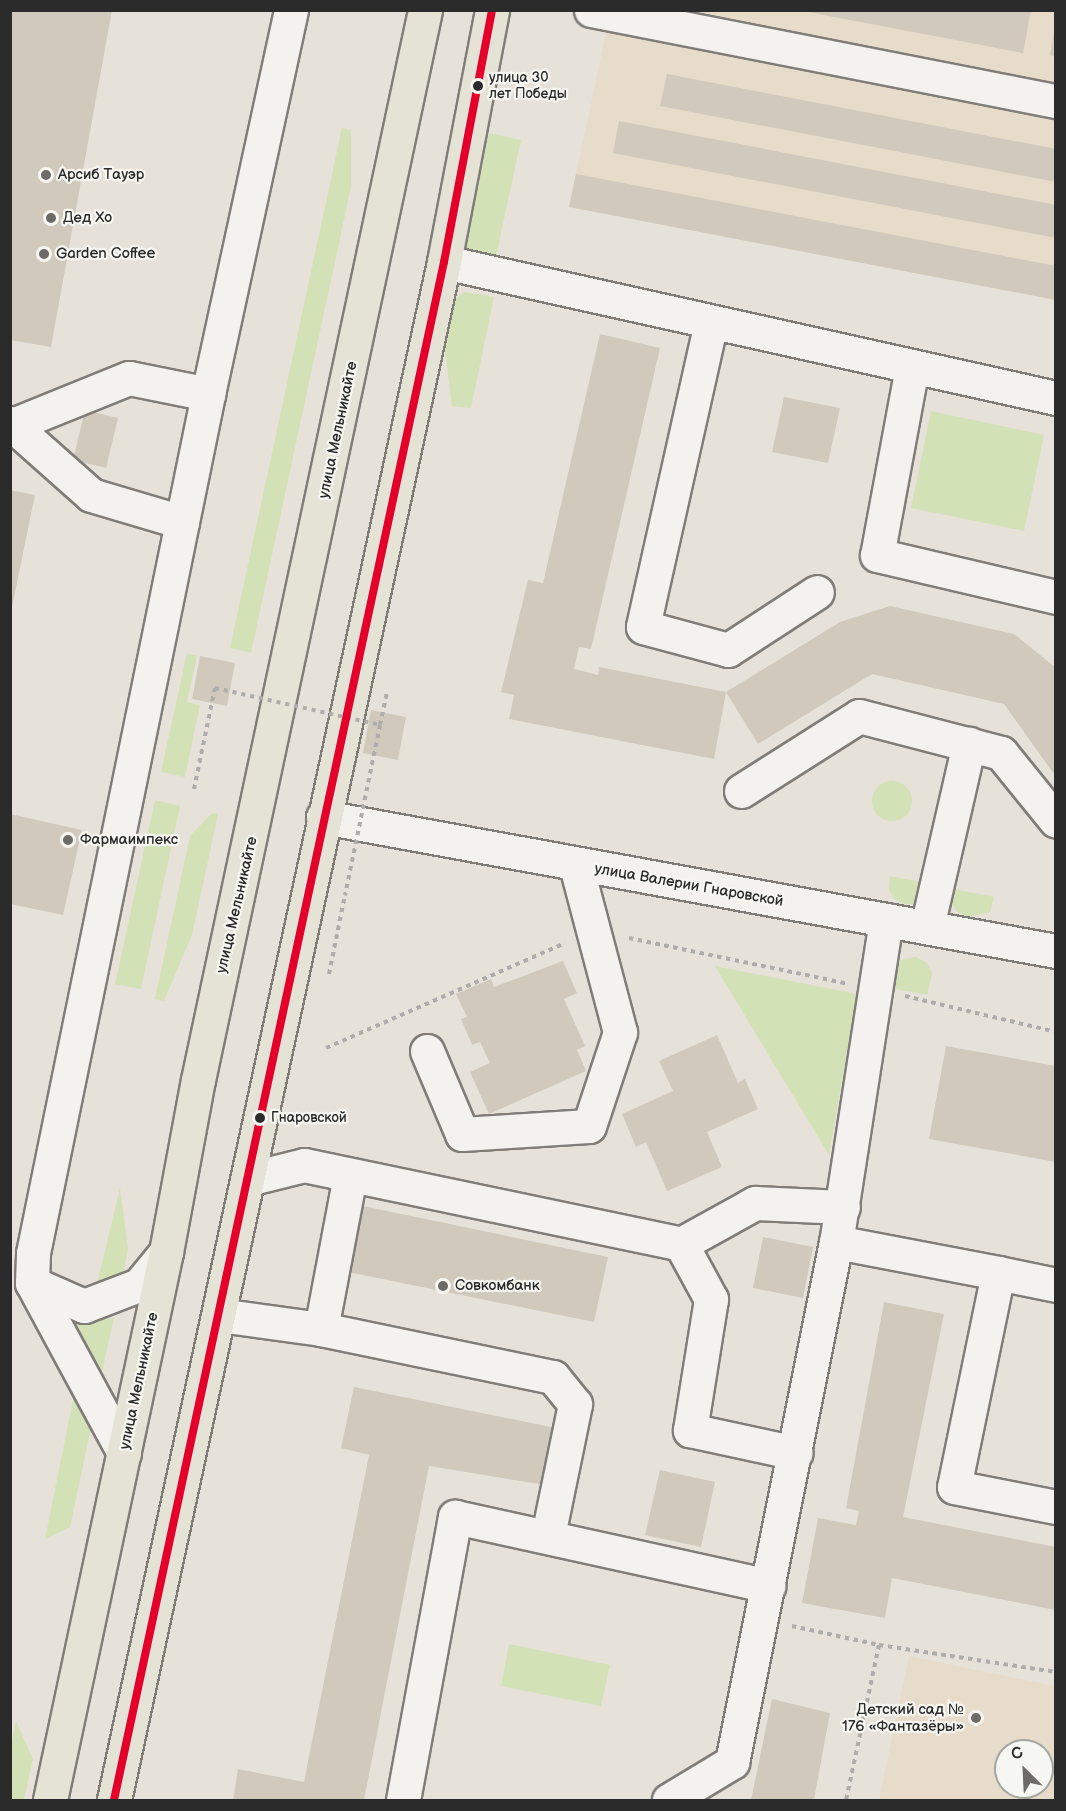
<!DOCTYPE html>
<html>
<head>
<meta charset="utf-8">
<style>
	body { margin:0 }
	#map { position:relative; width:1066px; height:1811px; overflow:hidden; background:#e7e2d9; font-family:"Balsamiq Sans",sans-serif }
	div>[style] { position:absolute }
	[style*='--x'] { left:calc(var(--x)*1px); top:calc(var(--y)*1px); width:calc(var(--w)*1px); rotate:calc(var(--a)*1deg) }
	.built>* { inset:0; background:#e7dbca }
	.green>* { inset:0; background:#d2e1b6 }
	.round { border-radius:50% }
	.building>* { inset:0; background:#d1c9bc }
	.path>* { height:4px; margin-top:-2px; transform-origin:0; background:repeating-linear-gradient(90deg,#aeadab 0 4.5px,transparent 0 9px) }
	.roads { filter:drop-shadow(2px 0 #807d79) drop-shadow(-2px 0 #807d79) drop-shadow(0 2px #807d79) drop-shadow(0 -2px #807d79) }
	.minor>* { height:33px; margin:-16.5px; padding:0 16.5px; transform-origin:16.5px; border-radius:16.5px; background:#f3f2ef }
	.major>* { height:33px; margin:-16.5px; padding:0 16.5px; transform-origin:16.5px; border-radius:16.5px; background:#e5e3d6 }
	.path-bridge>* { height:4px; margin-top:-2px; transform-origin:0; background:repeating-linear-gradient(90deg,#aeadab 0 4.5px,transparent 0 9px) }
	.bus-1>* { height:8px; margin:-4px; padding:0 4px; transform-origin:4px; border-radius:4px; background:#e4002b }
	.dots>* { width:16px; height:16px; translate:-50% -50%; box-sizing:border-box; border:3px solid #f6f6f2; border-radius:50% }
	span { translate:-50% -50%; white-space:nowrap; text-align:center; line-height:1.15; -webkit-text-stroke:4.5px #f6f6f2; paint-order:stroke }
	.bus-label { font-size:14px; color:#2b2b2b }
	.left { translate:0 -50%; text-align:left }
	.poi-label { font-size:15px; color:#2b2b2b }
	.right { translate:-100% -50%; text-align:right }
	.street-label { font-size:15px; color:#2b2b2b }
	.frame { position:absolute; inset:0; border:12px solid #2b2b2b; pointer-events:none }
	.north { position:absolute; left:994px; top:1739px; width:60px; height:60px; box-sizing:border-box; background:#f6f6f2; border:2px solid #a5a5a2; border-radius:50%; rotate:336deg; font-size:16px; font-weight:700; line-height:24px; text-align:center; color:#2b2b2b }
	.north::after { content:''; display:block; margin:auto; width:21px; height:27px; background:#6d6b68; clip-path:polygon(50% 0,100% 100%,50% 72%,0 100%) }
</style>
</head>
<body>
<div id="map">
	<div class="built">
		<div style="clip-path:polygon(691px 11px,1055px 11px,1055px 300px,569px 207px,607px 28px,684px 43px)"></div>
		<div style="clip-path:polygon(evenodd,909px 1656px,1055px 1686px,1055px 1800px,879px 1800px,909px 1656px,1006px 1751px,1042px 1751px,1042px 1787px,1006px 1787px,1006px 1751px)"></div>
	</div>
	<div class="green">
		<div style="clip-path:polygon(342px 128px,351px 130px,351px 187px,251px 653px,230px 648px)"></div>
		<div style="clip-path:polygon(489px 133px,521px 140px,494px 266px,463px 259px)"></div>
		<div style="clip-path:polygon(465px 292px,494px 297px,471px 408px,452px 406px,444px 343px,453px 299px)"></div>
		<div style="clip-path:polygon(931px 411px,1044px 435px,1024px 531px,911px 508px)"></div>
		<div style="clip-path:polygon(187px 653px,197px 656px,187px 702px,200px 705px,185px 777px,161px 772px)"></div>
		<div class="round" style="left:872px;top:781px;width:40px;height:40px"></div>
		<div style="clip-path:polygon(155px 800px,180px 806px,141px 989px,115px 984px)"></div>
		<div style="clip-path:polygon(212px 813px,218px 814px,192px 935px,164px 1001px,155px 999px,190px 836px)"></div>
		<div style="clip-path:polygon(890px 876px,931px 884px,916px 904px,905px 904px,894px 899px,889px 890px)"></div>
		<div style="clip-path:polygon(954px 889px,994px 897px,990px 912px,969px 917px,957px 912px,952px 903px)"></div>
		<div style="clip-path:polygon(916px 957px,927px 963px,932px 973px,927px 995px,891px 988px,896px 966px,903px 959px)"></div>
		<div style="clip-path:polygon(715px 966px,857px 994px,829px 1155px)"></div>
		<div style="clip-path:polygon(120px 1188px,128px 1249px,123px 1275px,97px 1284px)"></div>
		<div style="clip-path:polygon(114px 1318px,100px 1381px,75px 1323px)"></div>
		<div style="clip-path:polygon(75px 1390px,92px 1423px,70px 1527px,45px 1539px)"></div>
		<div style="clip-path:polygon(509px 1644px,610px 1665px,601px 1706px,501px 1686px)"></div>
		<div style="clip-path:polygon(16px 1721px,33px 1759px,24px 1800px,11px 1800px,11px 1746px)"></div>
	</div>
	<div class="building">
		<div style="clip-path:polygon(10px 10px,112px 10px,51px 347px,10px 340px)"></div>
		<div style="clip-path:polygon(798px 10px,1031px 10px,1023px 53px)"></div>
		<div style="clip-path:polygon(1054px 32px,1056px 32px,1056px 57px,1050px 55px)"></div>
		<div style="clip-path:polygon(667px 74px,1056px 149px,1056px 182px,660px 106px)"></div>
		<div style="clip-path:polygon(619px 121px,1056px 205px,1056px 238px,613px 153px)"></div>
		<div style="clip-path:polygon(576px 174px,1056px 266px,1056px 300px,569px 207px)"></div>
		<div style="clip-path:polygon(600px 334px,660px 348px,591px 649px,579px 647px,574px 669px,598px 675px,599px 667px,726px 692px,714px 759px,509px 719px,514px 695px,501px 692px,528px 580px,543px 583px)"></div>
		<div style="clip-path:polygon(784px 397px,840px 408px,828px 463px,772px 452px)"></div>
		<div style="clip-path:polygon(85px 410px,118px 418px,106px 468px,73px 460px)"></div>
		<div style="clip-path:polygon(10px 490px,35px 495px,12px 607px,10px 607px)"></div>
		<div style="clip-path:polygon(890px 606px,1014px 634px,1056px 668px,1056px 777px,1004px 704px,872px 674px,758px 744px,726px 692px,840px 622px)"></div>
		<div style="clip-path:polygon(200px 656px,235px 663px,227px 706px,192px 699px)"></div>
		<div style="clip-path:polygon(371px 710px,406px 717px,398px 760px,363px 753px)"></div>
		<div style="clip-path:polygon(10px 814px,82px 830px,63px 915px,10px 904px)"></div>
		<div style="clip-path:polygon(563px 961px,577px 993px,564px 999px,585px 1046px,577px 1050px,586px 1071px,489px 1114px,470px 1072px,490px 1063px,480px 1042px,472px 1045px,461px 1019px,467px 1017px,456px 994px,491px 979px,494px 987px)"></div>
		<div style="clip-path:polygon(717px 1035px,738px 1083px,745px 1079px,758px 1109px,707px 1132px,722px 1167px,667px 1191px,646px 1142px,636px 1147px,622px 1114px,673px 1091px,659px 1061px)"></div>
		<div style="clip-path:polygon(946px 1046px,1056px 1066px,1056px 1162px,929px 1139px)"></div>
		<div style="clip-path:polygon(358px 1205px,608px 1257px,594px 1322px,343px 1271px)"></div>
		<div style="clip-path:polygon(763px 1237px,813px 1247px,803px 1298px,753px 1288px)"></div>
		<div style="clip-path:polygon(884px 1302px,944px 1314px,903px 1517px,1056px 1547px,1056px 1610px,892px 1578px,885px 1618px,802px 1603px,818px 1518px,856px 1525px,859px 1511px,846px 1508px)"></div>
		<div style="clip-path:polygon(354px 1387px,556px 1428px,545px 1485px,429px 1466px,364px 1800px,233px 1800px,238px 1769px,304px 1782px,369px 1455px,341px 1448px)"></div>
		<div style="clip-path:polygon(660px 1470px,715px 1482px,701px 1547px,645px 1535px)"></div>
		<div style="clip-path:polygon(772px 1699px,830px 1713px,814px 1800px,751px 1800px)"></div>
	</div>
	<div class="path">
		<div style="--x:380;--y:725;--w:33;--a:-78"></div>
		<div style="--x:194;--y:789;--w:103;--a:-78.3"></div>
		<div style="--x:629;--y:938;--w:221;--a:11.8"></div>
		<div style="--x:329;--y:974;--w:81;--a:-78.6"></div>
		<div style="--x:905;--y:996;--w:155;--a:13.4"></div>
		<div style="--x:326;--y:1048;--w:261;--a:-23.7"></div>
		<div style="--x:792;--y:1626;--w:89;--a:12.3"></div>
		<div style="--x:879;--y:1645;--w:158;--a:102"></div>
		<div style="--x:879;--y:1645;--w:179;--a:8.7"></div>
	</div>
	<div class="roads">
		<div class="minor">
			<div style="--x:591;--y:10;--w:474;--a:11.1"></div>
			<div style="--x:444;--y:262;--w:627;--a:12.53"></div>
			<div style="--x:711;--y:322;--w:312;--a:102.6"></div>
			<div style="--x:643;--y:627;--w:88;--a:15.1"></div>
			<div style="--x:728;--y:650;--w:106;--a:-33.1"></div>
			<div style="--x:912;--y:367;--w:191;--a:100.5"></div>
			<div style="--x:877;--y:555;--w:184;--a:13.2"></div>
			<div style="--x:10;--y:423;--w:108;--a:41.6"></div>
			<div style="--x:91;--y:495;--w:95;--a:16.5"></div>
			<div style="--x:15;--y:424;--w:123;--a:-22"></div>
			<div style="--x:129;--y:378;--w:81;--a:11.4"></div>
			<div style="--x:741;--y:791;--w:140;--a:-32.4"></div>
			<div style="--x:859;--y:716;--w:147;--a:14.6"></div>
			<div style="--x:1001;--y:753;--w:87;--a:51"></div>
			<div style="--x:323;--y:817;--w:745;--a:10.36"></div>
			<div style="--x:886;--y:920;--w:326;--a:98.8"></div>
			<div style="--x:836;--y:1242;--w:165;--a:10.8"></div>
			<div style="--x:998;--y:1273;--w:218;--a:101.6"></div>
			<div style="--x:954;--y:1487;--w:104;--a:11.1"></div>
			<div style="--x:927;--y:927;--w:188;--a:-77.1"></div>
			<div style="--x:427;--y:1051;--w:90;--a:67.1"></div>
			<div style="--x:462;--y:1134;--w:127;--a:-3.6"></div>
			<div style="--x:589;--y:1126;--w:99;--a:-71.7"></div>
			<div style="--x:620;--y:1032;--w:172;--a:-104.8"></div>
			<div style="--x:248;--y:1179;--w:58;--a:-14"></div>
			<div style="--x:304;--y:1165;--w:385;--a:11.8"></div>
			<div style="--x:681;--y:1244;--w:85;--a:-29"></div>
			<div style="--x:755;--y:1203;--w:88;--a:2.6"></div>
			<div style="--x:681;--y:1244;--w:63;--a:61.4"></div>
			<div style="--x:711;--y:1299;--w:133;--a:99.1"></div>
			<div style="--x:690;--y:1430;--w:108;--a:12.2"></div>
			<div style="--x:998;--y:1273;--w:59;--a:11.7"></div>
			<div style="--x:32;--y:1283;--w:57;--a:23.9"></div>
			<div style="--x:84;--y:1306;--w:59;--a:-20.9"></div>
			<div style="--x:139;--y:1285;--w:43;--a:-50.7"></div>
			<div style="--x:219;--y:1315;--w:103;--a:7.8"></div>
			<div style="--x:321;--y:1329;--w:237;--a:11.7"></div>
			<div style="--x:553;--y:1377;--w:35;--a:51"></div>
			<div style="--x:575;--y:1404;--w:135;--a:101.6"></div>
			<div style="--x:321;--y:1329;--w:156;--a:-79.3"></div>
			<div style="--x:124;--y:1453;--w:193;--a:-118.4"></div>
			<div style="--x:32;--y:1283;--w:30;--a:-88"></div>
			<div style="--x:33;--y:1253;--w:877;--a:-78.48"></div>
			<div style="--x:208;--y:394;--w:393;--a:-77.8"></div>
			<div style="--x:403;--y:1800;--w:288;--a:-79.6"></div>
			<div style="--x:455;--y:1517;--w:321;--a:12.4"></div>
			<div style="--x:669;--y:1800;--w:74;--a:-31.1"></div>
			<div style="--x:732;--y:1762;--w:530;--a:-78.69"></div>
		</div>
		<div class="major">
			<div style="--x:50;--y:1800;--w:560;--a:-78.05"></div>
			<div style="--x:166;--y:1252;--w:175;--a:-79.5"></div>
			<div style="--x:198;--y:1080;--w:1094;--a:-78.02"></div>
			<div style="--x:114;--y:1800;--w:1573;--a:-77.89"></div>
			<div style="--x:444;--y:262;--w:257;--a:-79.2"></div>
		</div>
	</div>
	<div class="path-bridge">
		<div style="--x:215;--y:688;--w:169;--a:12.6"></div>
		<div style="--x:380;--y:725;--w:174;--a:101.6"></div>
	</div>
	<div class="bus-1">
		<div style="--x:114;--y:1800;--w:1573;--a:-77.89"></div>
		<div style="--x:444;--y:262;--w:257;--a:-79.2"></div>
	</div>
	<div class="dots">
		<div style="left:478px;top:86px;background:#2b2b2b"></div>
		<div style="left:46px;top:175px;background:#6d6b68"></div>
		<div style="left:51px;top:218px;background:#6d6b68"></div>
		<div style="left:44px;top:254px;background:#6d6b68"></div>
		<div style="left:68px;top:840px;background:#6d6b68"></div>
		<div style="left:260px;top:1118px;background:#2b2b2b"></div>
		<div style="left:443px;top:1286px;background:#6d6b68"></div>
		<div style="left:976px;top:1718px;background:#6d6b68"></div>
	</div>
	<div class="bus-label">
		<span class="left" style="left:489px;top:86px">улица 30<br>лет Победы</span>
		<span class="left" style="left:271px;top:1118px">Гнаровской</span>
	</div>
	<div class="poi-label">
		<span class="left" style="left:58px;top:175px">Арсиб Тауэр</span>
		<span class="left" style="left:63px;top:218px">Дед Хо</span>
		<span class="left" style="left:56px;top:254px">Garden Coffee</span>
		<span class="left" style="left:80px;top:840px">Фармаимпекс</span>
		<span class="left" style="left:455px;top:1286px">Совкомбанк</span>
		<span class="right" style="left:964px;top:1718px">Детский сад №<br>176 «Фантазёры»</span>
	</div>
	<div class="street-label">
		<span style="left:338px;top:430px;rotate:-78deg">улица Мельникайте</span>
		<span style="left:689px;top:885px;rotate:10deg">улица Валерии Гнаровской</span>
		<span style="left:237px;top:905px;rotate:-77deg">улица Мельникайте</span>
		<span style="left:139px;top:1381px;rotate:-78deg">улица Мельникайте</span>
	</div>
	<div class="frame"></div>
	<div class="north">С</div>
</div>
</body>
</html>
